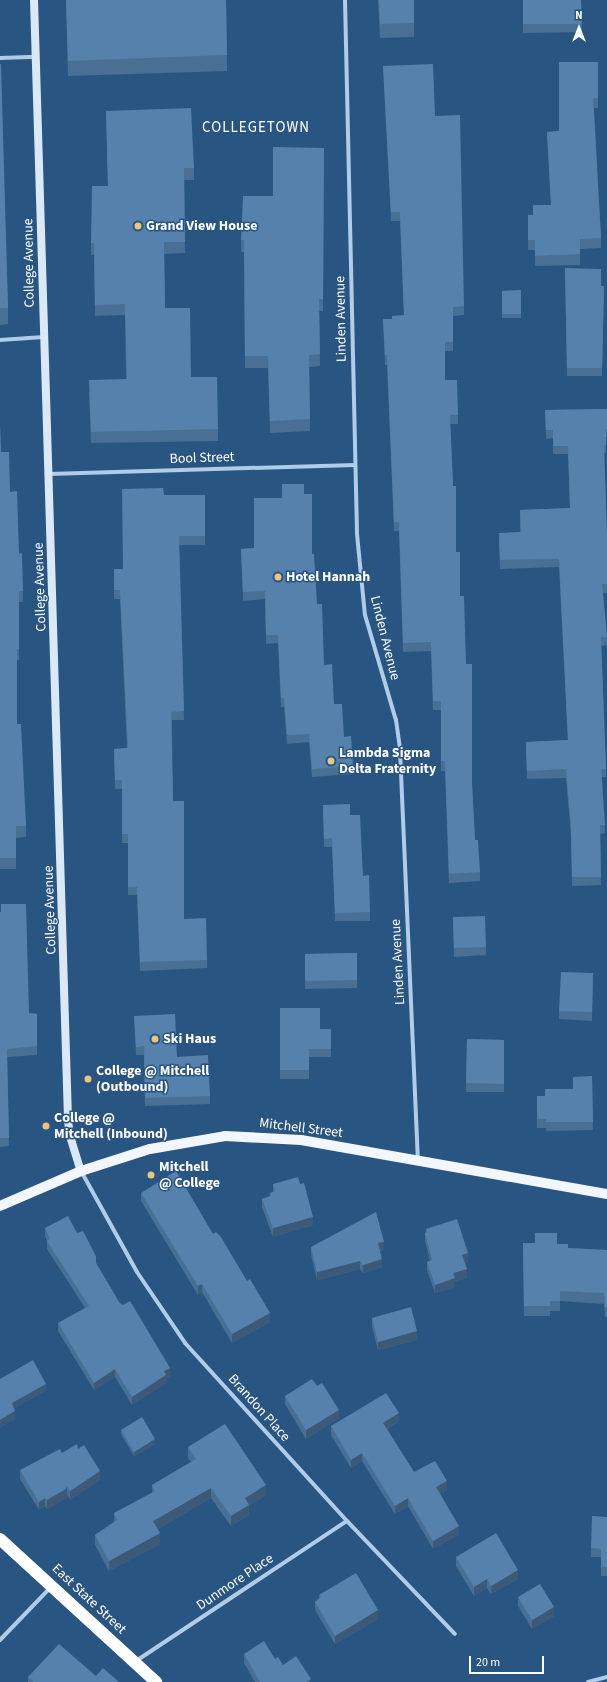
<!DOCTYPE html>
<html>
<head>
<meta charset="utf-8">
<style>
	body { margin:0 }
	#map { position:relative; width:607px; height:1682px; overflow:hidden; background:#295582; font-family:"Source Sans 3",sans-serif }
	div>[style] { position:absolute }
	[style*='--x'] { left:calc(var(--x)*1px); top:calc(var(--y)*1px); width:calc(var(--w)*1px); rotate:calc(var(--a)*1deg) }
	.street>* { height:4px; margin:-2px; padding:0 2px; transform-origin:2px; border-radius:2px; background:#b1cce6 }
	.secondary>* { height:8px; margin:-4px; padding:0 4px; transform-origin:4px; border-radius:4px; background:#dbe8f6 }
	.primary>* { height:10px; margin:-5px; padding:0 5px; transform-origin:5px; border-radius:5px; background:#f2f7fd }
	.highway>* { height:12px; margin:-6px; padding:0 6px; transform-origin:6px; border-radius:6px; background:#fff }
	.wall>* { inset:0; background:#496f94 }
	.shaded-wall>* { inset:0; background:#3c5a78 }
	.building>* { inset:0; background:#5581ac }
	.dots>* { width:11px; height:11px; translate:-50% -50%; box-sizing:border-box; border:2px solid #295582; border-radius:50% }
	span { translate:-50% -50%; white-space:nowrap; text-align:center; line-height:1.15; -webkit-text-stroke:3px #295582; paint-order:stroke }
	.poi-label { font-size:14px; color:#fff; font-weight:700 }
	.left { translate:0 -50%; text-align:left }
	.street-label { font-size:14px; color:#fff }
	.neighbourhood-label { font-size:15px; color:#fff; letter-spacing:1px }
	.north { position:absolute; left:559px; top:8px; width:40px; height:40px; -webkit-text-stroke:3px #295582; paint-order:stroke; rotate:0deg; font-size:11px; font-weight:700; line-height:16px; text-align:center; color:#fff }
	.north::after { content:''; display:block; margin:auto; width:14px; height:18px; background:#fff; clip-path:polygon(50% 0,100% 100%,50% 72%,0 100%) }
	.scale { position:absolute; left:469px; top:1656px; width:75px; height:18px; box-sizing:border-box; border:2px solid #fff; border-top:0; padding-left:5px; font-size:12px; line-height:14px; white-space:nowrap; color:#fff; -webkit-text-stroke:3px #295582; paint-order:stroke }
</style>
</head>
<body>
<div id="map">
	<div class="street">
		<div style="--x:345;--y:0;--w:534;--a:88.71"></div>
		<div style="--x:357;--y:534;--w:81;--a:84.4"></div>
		<div style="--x:365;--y:615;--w:109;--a:73.6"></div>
		<div style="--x:396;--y:720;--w:30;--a:82"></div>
		<div style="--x:400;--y:750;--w:409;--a:87.5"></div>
		<div style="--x:0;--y:58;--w:36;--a:-2"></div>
		<div style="--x:0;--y:340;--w:44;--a:-3.9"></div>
		<div style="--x:49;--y:474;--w:306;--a:-1.7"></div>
		<div style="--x:81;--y:1171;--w:115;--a:61"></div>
		<div style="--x:137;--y:1272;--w:86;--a:55.9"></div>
		<div style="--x:185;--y:1343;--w:241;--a:47.7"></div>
		<div style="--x:347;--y:1521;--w:156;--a:46.3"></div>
		<div style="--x:0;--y:1640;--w:74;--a:-46.1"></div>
		<div style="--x:136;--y:1661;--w:253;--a:-33.6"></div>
		<div style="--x:588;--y:1682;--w:20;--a:-15"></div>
	</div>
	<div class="secondary">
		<div style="--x:34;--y:0;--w:1122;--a:88.26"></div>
		<div style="--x:68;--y:1121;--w:15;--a:82"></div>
		<div style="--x:70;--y:1136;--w:37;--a:73"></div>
	</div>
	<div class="primary">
		<div style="--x:0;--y:1206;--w:88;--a:-23.4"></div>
		<div style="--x:81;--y:1171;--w:72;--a:-17.7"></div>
		<div style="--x:150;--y:1149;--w:76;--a:-9.8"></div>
		<div style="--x:225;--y:1136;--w:76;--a:3"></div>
		<div style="--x:301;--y:1140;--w:311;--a:10"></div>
	</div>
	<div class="highway">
		<div style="--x:0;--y:1539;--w:212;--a:42.5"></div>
	</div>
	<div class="wall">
		<div style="clip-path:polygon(66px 0,226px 0,227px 71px,68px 76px)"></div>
		<div style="clip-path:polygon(378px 0,414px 0,414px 37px,380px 38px)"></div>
		<div style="clip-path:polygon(523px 0,582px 24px,582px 32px,523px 33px)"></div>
		<div style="clip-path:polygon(598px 62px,598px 108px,594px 108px,601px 238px,601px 248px,580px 249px,580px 265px,535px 266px,535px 250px,528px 250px,528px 215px,533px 215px,551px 205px,547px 132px,559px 131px)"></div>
		<div style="clip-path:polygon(0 64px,8px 308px,8px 324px,0 325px)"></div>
		<div style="clip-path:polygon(383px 66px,435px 116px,464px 306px,464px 315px,453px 316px,453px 351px,445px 351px,445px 380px,458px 415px,458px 424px,450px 424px,453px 486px,456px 552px,466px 664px,475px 840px,480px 872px,480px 881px,449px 883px,445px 771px,441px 771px,441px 710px,433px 710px,431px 651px,403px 652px,399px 531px,394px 531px,387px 365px,385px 365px,383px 319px,392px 319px,404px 315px,400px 221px,391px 221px)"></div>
		<div style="clip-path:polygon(106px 111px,194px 168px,194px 180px,184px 180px,185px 253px,164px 254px,165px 308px,191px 377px,218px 429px,218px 441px,91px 443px,89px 392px,126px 379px,125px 315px,95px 316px,94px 255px,91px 255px,91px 243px,108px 186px)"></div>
		<div style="clip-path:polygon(324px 148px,323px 311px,319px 311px,320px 366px,309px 367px,310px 431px,270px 433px,268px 368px,245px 368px,244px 252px,241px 252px,241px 240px,273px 196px)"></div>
		<div style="clip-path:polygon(565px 268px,601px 286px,604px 286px,602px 376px,567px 376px)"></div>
		<div style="clip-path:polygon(521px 290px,521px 318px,502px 318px,502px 291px)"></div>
		<div style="clip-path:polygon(607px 409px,607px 437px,606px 437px,606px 453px,604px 453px,607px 536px,607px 593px,603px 593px,607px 635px,607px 645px,601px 646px,606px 769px,606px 777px,602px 777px,605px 833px,600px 834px,601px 885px,572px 886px,571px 836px,566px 778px,527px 779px,526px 750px,526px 742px,568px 740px,559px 567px,500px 569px,499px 541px,520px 532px,520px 510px,570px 508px,568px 454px,553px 454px,553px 438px,546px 439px,545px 410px)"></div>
		<div style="clip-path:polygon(0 425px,1px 452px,10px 492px,23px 591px,23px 602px,19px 602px,19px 660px,17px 660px,17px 724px,26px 826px,26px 837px,16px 838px,16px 869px,0 869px)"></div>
		<div style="clip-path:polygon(304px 494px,312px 554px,317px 604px,324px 665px,334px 704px,353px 766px,353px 774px,312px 777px,309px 742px,287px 744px,284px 707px,281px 707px,278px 643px,266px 644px,265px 599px,243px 601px,241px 549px,254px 548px,282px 498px)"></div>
		<div style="clip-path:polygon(164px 495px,205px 495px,205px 545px,179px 545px,184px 720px,172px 720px,173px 801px,184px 919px,207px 960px,207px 968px,140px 971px,137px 895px,128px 895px,128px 843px,122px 843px,122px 789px,115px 789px,114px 749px,127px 748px,120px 599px,114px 599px,114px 569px,123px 569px)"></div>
		<div style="clip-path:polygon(323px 805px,350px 815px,370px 912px,370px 921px,335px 921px,332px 847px,324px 847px)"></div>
		<div style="clip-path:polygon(0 912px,29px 1013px,37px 1014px,37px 1055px,7px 1057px,9px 1146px,0 1147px)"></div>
		<div style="clip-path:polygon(453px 917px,486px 947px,486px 955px,454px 957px)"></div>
		<div style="clip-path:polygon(357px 953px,357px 988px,305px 989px,305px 954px)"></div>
		<div style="clip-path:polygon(593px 982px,592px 1021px,559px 1019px,559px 1011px)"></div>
		<div style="clip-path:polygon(280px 1008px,320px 1029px,331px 1029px,331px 1057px,309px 1057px,309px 1079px,280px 1079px)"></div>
		<div style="clip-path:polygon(134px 1016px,210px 1096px,210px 1104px,145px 1106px,144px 1055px,136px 1055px)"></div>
		<div style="clip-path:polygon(467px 1039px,504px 1040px,504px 1092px,466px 1092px)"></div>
		<div style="clip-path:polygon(592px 1076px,593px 1130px,546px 1131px,546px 1128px,537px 1128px,537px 1096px,545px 1096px,573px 1089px)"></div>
		<div style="clip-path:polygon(273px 1184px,313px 1225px,273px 1237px,262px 1207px,262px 1199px,270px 1196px,270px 1193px,273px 1192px)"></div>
		<div style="clip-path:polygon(141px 1193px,213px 1234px,270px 1322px,232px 1343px,202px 1292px,198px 1295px,141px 1201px)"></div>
		<div style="clip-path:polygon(45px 1228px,77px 1233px,96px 1263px,119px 1302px,170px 1376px,166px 1378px,166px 1383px,132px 1405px,115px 1377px,94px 1390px,58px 1331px,58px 1323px,85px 1308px,47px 1249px,47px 1241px,45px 1236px)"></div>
		<div style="clip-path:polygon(426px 1229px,468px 1262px,465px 1263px,467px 1278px,455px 1281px,455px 1287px,435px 1293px,427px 1270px,427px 1262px,430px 1261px,425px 1241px,425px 1233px,426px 1232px)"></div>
		<div style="clip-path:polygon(523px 1243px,557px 1244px,568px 1248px,607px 1250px,607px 1317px,605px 1317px,604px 1304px,560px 1301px,560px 1311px,550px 1311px,550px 1316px,524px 1316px)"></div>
		<div style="clip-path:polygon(311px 1247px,384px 1249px,380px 1251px,382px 1267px,363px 1273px,360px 1269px,317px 1280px,311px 1255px)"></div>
		<div style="clip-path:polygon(372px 1318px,417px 1340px,378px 1350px,372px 1327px)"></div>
		<div style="clip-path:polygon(317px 1386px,339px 1418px,306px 1439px,285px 1404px,285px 1396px)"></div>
		<div style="clip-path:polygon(399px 1421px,387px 1429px,414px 1472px,447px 1490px,440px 1494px,459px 1534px,433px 1549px,408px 1506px,395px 1514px,362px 1461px,351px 1468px,331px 1435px,331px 1426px)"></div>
		<div style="clip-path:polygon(121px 1430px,155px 1444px,134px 1456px,121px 1434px)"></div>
		<div style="clip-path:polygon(188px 1447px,266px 1495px,249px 1506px,249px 1515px,231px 1526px,211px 1498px,158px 1529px,160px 1544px,109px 1571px,95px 1545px,95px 1535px,114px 1522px,114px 1513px,152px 1493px,152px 1485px,191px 1462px,188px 1458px)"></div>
		<div style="clip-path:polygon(78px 1449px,100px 1480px,70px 1500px,67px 1494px,66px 1498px,47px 1509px,45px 1506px,39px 1510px,20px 1479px,20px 1470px,62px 1453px)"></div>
		<div style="clip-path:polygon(607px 1517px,607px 1576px,601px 1576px,601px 1557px,591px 1557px,591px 1548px)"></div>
		<div style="clip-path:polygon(456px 1557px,518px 1579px,491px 1594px,487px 1588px,474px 1596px,456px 1566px)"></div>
		<div style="clip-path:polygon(319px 1595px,378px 1619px,335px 1644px,315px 1610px,315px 1602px,319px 1599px)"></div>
		<div style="clip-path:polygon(518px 1597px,554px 1616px,532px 1629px,518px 1606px)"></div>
		<div style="clip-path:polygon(244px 1654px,275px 1659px,283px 1665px,311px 1682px,255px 1682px,244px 1663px)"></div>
		<div style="clip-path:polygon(96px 1676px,119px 1682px,28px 1682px,28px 1677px)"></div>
	</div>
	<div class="shaded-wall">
		<div style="clip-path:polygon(313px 1217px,313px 1225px,273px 1237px,273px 1228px)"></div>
		<div style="clip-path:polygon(384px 1242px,384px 1249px,378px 1251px,378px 1243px)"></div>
		<div style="clip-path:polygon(468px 1253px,468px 1262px,462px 1264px,462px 1255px)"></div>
		<div style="clip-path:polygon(382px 1259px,382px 1267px,363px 1273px,363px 1265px)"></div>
		<div style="clip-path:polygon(360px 1261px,360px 1269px,317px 1280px,317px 1272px)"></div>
		<div style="clip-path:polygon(467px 1269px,467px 1278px,455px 1281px,455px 1287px,435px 1293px,435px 1285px,453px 1273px)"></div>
		<div style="clip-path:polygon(202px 1284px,202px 1292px,198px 1295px,198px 1286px)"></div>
		<div style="clip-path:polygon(270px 1313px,270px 1322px,232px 1343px,232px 1334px)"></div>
		<div style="clip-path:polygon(417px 1331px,417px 1340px,378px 1350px,378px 1342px)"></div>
		<div style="clip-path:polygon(170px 1368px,170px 1376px,166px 1378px,166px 1383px,132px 1405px,132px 1397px,164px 1371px)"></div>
		<div style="clip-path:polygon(115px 1369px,115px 1377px,94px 1390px,94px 1383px)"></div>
		<div style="clip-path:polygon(46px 1384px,46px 1391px,12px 1410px,12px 1403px)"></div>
		<div style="clip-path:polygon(339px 1410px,339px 1418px,306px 1439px,306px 1430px)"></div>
		<div style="clip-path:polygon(15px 1411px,15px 1419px,0 1428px,0 1420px)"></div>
		<div style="clip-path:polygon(399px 1413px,399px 1421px,383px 1431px,383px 1423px)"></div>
		<div style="clip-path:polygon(155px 1439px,155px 1444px,134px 1456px,134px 1452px)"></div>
		<div style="clip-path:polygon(362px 1453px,362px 1461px,351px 1468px,351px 1460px)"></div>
		<div style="clip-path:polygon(100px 1471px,100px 1480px,70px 1500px,70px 1491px)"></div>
		<div style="clip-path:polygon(447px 1481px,447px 1490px,436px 1496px,436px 1487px)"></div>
		<div style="clip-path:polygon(266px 1485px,266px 1495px,249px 1506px,249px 1515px,231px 1526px,231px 1516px,245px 1498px)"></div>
		<div style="clip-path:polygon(67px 1486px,67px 1494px,66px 1498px,47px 1509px,47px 1500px)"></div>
		<div style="clip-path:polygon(211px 1488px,211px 1498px,153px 1532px,153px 1521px)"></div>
		<div style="clip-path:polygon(45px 1498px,45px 1506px,39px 1510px,39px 1502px)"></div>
		<div style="clip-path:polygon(408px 1498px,408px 1506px,395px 1514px,395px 1506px)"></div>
		<div style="clip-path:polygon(459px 1526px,459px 1534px,433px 1549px,433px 1541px)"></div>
		<div style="clip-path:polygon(160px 1533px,160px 1544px,109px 1571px,109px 1561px)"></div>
		<div style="clip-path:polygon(518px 1570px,518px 1579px,491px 1594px,491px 1586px)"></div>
		<div style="clip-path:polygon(487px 1579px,487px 1588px,474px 1596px,474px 1587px)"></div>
		<div style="clip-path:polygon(554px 1607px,554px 1616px,532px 1629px,532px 1620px)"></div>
		<div style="clip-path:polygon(378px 1610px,378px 1619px,335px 1644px,335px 1636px)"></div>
	</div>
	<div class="building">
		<div style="clip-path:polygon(66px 0,226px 0,227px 55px,68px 61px)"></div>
		<div style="clip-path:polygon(379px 0,414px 0,414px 23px,380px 24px)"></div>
		<div style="clip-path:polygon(523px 0,581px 0,582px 24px,523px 24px)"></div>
		<div style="clip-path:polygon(559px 62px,598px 62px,598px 98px,593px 98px,601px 238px,580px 239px,580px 254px,535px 256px,535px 240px,528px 240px,528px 215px,533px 215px,533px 205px,551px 205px,547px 132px,559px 131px)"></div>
		<div style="clip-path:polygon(0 64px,1px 64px,8px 308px,0 308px)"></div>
		<div style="clip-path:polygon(433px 64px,435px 116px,460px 115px,464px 306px,453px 307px,453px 342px,445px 342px,445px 380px,457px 380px,458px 415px,450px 415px,453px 486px,456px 486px,456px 552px,460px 552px,460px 596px,464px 596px,466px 664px,472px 664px,472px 784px,475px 840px,478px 840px,480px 872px,449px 874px,445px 761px,441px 761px,441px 701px,433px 701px,431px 642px,403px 643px,399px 522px,394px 522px,387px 355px,385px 355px,383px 319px,392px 319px,392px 316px,404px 315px,400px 212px,391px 212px,383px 66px)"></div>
		<div style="clip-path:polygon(191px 108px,194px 168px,184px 168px,185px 242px,164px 242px,165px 308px,190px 308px,191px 377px,217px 377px,218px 429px,91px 432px,89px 380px,127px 379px,125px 304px,95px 305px,94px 243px,91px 243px,92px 186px,108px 186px,106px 111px)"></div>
		<div style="clip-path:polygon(273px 147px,324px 148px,323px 299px,319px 299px,320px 354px,309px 355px,310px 419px,270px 421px,268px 356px,245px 356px,244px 240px,241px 240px,243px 196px,273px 196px)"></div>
		<div style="clip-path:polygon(565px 268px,601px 269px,601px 286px,604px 286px,602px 368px,567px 368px)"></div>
		<div style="clip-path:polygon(521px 290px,521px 314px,502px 314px,502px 291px)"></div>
		<div style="clip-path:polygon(607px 409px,607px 429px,606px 429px,606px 445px,604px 445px,607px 536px,607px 584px,602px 584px,607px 637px,601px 637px,606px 769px,601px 769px,605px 825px,600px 825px,601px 877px,572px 877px,571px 827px,566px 769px,527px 771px,526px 742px,568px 740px,559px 559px,500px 560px,499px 533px,521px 532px,520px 510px,570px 508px,568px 446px,553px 446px,553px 430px,546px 430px,545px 410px)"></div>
		<div style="clip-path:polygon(0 425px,1px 452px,9px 452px,10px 492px,17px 491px,19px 554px,22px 553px,23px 591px,19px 591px,19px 649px,17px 649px,17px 724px,21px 724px,26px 826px,16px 826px,16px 858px,0 858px)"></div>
		<div style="clip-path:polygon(282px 484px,304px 484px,304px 494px,312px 494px,312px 554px,314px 554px,317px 604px,322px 604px,324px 665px,332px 664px,334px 704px,342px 704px,344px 737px,351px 736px,353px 766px,312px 769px,309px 734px,287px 735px,284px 698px,281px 698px,278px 635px,266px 635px,265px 591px,243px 592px,241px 549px,254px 548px,254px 498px,282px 498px)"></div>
		<div style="clip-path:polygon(163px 488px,164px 495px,205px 495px,205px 536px,179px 536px,184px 711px,171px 712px,173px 801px,184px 801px,184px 919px,206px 918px,207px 960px,140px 962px,137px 887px,128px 887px,128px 834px,122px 834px,122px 780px,115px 780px,114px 749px,128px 748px,120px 590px,114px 590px,114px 569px,123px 569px,122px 489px)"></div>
		<div style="clip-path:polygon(350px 804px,350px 815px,360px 815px,363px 876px,369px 875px,370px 912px,335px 913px,332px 838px,324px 839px,323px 805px)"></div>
		<div style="clip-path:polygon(1px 904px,26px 904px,29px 1013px,37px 1014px,37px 1046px,7px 1049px,9px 1138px,0 1138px,0 912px,1px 912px)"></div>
		<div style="clip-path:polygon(485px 916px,486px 947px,454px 948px,453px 917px)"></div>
		<div style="clip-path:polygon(357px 953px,357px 980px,305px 981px,305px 954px)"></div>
		<div style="clip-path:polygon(561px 972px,593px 973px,592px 1012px,559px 1011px)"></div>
		<div style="clip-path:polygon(280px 1008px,320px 1008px,320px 1029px,331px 1029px,331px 1049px,309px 1049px,309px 1070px,280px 1070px)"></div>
		<div style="clip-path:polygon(175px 1014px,177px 1057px,208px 1055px,210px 1096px,145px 1098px,144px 1046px,136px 1047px,134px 1016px)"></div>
		<div style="clip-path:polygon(467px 1039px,504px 1040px,504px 1084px,466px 1083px)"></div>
		<div style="clip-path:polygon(592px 1076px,593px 1122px,546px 1122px,546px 1119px,537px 1119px,537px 1096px,545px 1096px,545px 1089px,573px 1089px,573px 1077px)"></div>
		<div style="clip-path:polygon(176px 1171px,213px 1234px,216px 1232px,221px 1237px,247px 1281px,250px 1279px,270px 1313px,232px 1334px,202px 1284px,198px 1286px,141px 1193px)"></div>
		<div style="clip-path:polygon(298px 1177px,300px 1184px,304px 1183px,313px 1217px,273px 1228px,262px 1199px,271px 1196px,270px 1193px,275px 1191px,273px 1184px)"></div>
		<div style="clip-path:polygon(376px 1212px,384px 1242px,378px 1243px,382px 1259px,363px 1265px,360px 1261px,317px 1272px,311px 1247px)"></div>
		<div style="clip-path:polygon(68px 1216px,77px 1233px,83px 1231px,96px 1256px,96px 1263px,119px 1302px,123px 1305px,130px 1301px,170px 1368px,164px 1371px,166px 1375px,132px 1397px,115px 1369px,94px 1383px,58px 1323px,89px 1306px,47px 1241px,50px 1239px,45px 1228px)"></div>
		<div style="clip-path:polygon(457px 1219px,468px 1253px,462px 1255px,467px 1269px,453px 1273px,455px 1278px,435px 1285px,427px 1262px,432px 1260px,425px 1233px,427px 1232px,426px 1229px)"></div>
		<div style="clip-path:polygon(535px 1233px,557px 1233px,557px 1244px,568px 1244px,568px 1248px,607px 1250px,607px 1307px,605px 1307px,604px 1293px,560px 1291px,560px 1301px,550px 1301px,550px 1306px,524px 1306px,523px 1243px,535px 1243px)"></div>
		<div style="clip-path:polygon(411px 1307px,417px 1331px,378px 1342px,372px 1318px)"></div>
		<div style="clip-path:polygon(33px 1360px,46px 1384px,12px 1403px,15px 1411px,0 1420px,0 1379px)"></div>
		<div style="clip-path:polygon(312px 1379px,317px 1386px,322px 1383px,339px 1410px,306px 1430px,285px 1396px)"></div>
		<div style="clip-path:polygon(386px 1393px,399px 1413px,383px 1423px,414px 1472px,435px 1461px,447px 1481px,436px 1487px,459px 1526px,433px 1541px,408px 1498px,395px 1506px,362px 1453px,351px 1460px,331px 1426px)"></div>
		<div style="clip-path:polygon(142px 1417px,155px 1439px,134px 1452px,121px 1430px)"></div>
		<div style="clip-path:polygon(225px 1424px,266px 1485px,245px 1498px,249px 1505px,231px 1516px,211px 1488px,153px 1521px,160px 1533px,109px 1561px,95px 1535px,117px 1520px,114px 1513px,155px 1491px,152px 1485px,196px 1459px,188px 1447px)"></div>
		<div style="clip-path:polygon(77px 1444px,78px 1449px,84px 1445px,100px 1471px,70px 1491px,67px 1486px,66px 1489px,47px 1500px,45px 1498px,39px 1502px,20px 1470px,60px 1449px,62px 1453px)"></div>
		<div style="clip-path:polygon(592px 1516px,607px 1517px,607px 1567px,601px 1567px,601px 1549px,591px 1548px)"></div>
		<div style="clip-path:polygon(496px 1533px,518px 1570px,491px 1586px,487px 1579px,474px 1587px,456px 1557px)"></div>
		<div style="clip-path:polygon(356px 1573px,378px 1610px,335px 1636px,315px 1602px,321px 1597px,319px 1595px)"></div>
		<div style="clip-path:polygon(540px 1584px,554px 1607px,532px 1620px,518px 1597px)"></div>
		<div style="clip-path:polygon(264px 1641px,275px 1659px,278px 1657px,283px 1665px,296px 1656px,311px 1679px,306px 1682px,260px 1682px,244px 1654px)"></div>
		<div style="clip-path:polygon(59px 1644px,96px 1676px,103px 1668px,119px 1682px,34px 1682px,28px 1677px)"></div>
	</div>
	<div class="dots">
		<div style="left:138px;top:226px;background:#edc578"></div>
		<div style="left:278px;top:577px;background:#edc578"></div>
		<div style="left:331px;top:761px;background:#edc578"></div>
		<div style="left:155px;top:1039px;background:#edc578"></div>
		<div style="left:88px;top:1079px;background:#edc578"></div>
		<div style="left:46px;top:1126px;background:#edc578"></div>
		<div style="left:151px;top:1175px;background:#edc578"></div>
	</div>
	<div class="poi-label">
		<span class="left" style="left:146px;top:226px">Grand View House</span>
		<span class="left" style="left:286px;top:577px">Hotel Hannah</span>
		<span class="left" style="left:339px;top:761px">Lambda Sigma<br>Delta Fraternity</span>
		<span class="left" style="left:163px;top:1039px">Ski Haus</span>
		<span class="left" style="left:96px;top:1079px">College @ Mitchell<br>(Outbound)</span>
		<span class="left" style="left:54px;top:1126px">College @<br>Mitchell (Inbound)</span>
		<span class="left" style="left:159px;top:1175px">Mitchell<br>@ College</span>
	</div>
	<div class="street-label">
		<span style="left:29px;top:263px;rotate:-91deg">College Avenue</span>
		<span style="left:341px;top:319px;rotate:-91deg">Linden Avenue</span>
		<span style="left:202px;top:458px;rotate:-2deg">Bool Street</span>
		<span style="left:40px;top:587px;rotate:-92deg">College Avenue</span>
		<span style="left:385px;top:638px;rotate:76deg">Linden Avenue</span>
		<span style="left:50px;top:910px;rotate:-92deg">College Avenue</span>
		<span style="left:398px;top:962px;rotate:-93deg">Linden Avenue</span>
		<span style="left:301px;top:1128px;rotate:7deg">Mitchell Street</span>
		<span style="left:259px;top:1408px;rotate:48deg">Brandon Place</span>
		<span style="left:235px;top:1582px;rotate:-34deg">Dunmore Place</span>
		<span style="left:89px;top:1599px;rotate:43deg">East State Street</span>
	</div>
	<div class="neighbourhood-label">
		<span style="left:256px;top:128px">COLLEGETOWN</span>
	</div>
	<div class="north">N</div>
	<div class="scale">20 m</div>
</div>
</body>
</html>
